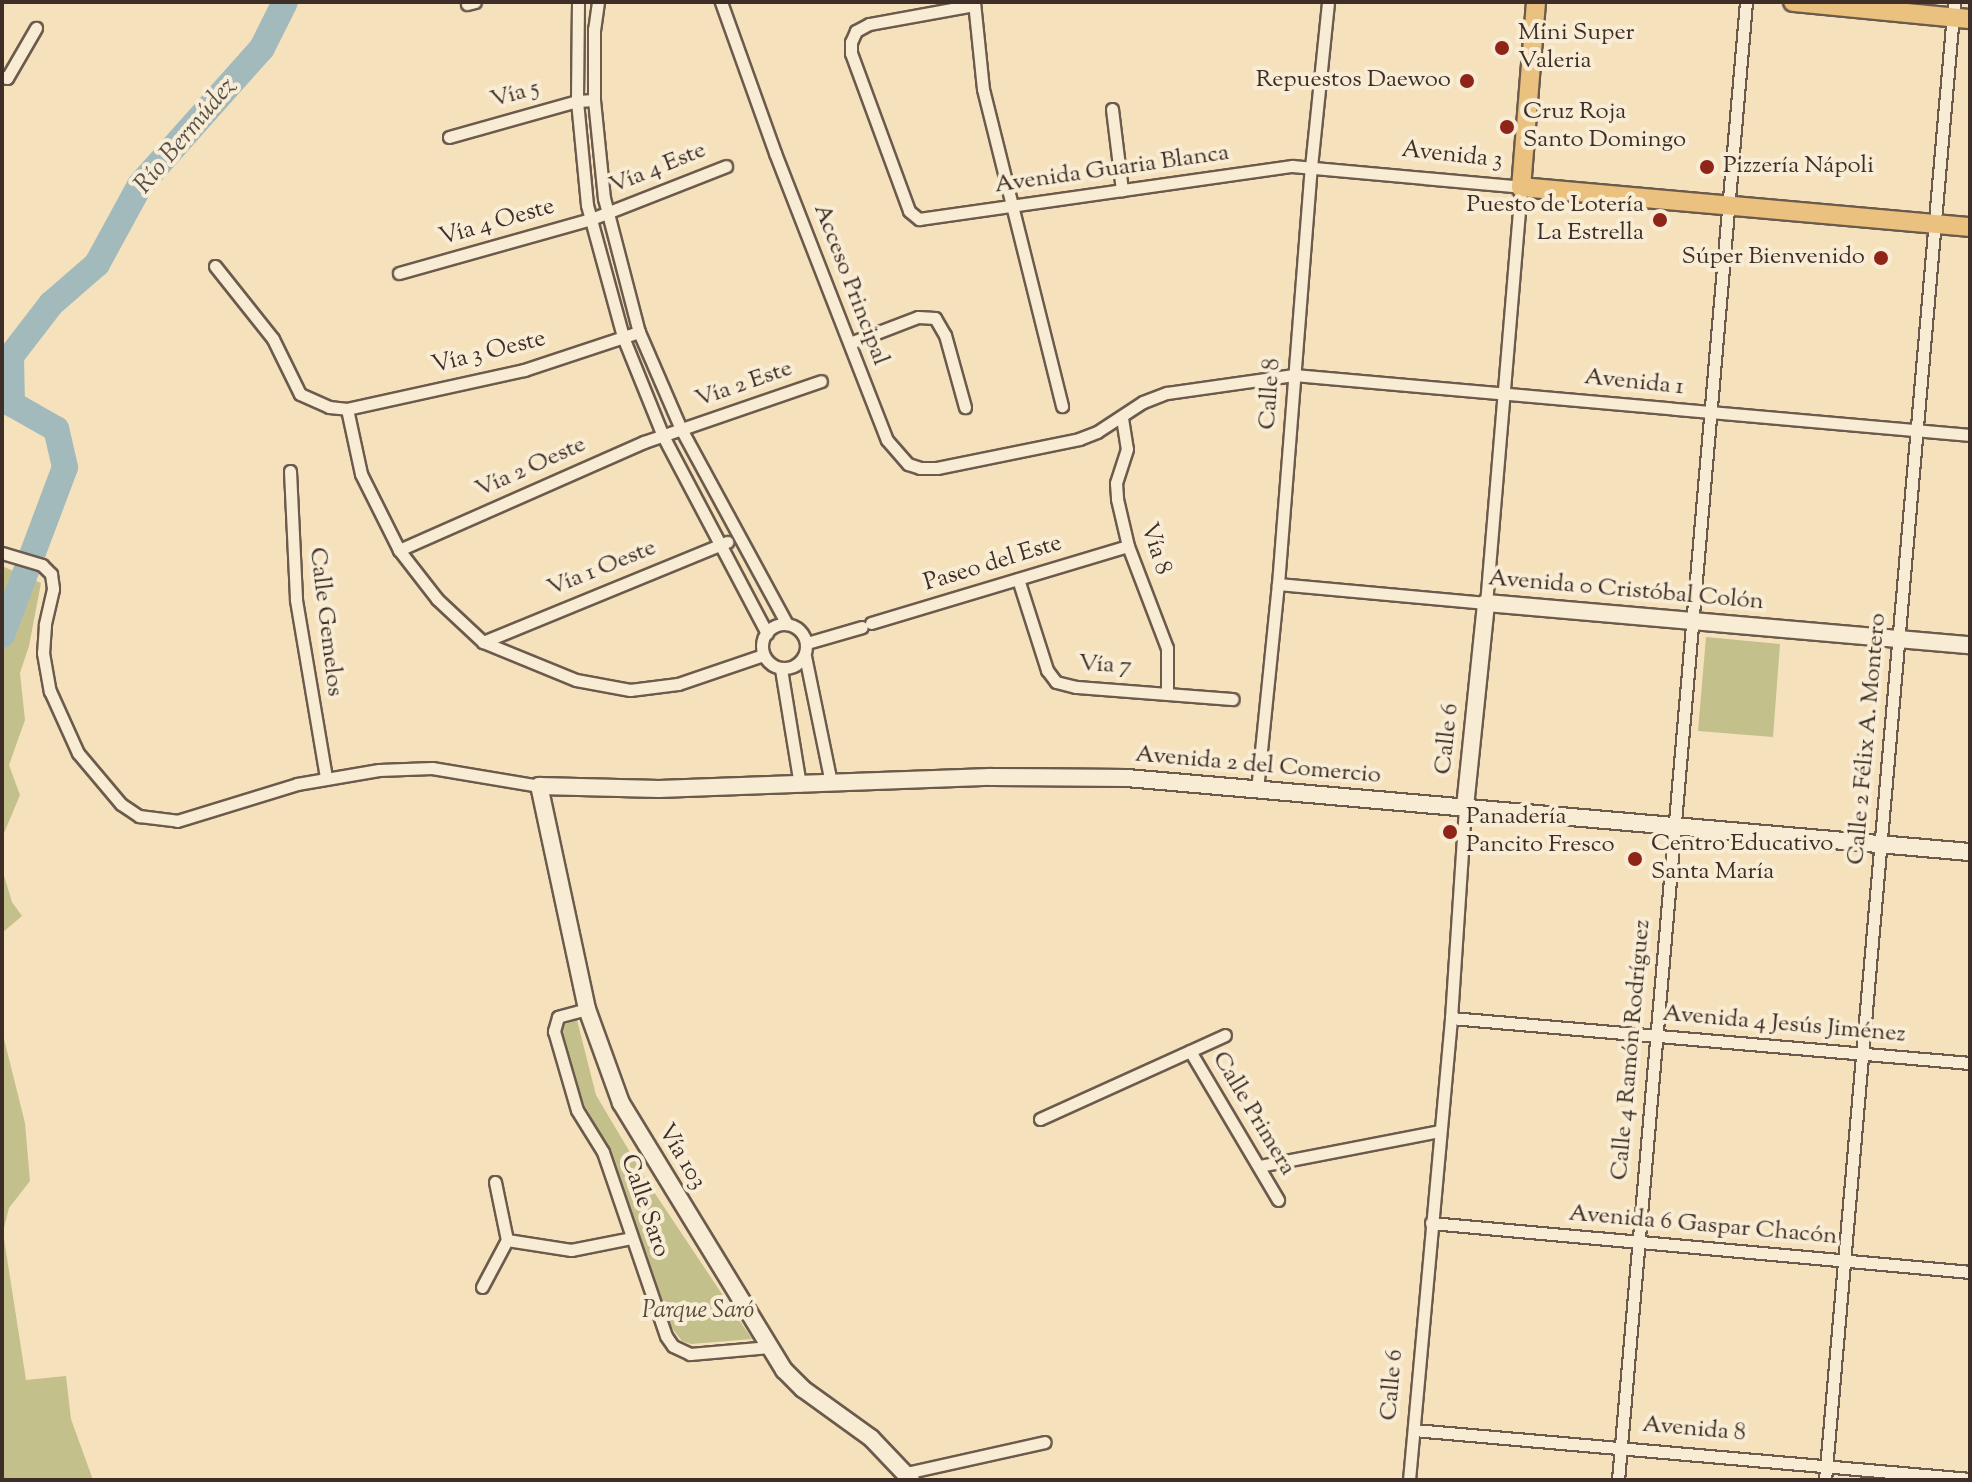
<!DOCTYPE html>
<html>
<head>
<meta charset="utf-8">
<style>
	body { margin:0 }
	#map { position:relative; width:1972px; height:1482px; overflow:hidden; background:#f5e2bd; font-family:"Sorts Mill Goudy",serif }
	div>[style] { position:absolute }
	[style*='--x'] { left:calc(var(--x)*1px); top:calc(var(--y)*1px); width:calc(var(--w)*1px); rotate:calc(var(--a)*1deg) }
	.green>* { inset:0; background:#c4c08c }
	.river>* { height:26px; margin:-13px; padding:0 13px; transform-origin:13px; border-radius:13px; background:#a3babd }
	.roads { filter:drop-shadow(2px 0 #6c5b4c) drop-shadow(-2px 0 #6c5b4c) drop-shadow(0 2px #6c5b4c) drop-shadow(0 -2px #6c5b4c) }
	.street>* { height:11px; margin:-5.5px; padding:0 5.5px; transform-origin:5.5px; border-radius:5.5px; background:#f8ecd4 }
	.street>.ring { margin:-5.5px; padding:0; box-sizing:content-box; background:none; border:11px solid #f8ecd4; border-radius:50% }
	.secondary>* { height:16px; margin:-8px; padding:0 8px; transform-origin:8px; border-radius:8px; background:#f8ecd4 }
	.primary>* { height:18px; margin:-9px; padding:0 9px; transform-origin:9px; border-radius:9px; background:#eac17e }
	.dots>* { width:22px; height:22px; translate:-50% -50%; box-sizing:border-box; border:4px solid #f8ecd4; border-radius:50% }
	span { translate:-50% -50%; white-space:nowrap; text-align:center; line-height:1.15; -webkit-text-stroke:8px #f8ecd4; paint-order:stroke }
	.poi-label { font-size:24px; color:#3e2e27 }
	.left { translate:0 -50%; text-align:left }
	.right { translate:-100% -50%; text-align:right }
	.street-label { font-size:24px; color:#3e2e27 }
	.park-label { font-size:24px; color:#594b3b; font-style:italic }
	.water-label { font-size:26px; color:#57514c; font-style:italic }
	.frame { position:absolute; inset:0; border:4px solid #3e2e27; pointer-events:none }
</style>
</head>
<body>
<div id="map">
	<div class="green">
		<div style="clip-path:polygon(2px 566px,41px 583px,29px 646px,20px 673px,25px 720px,9px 765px,20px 795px,2px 838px)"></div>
		<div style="clip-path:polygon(1706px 637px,1780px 644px,1773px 737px,1698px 731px)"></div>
		<div style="clip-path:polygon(2px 869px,12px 902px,22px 916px,2px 933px)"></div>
		<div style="clip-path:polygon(577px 1020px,596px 1095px,650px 1186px,752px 1339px,691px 1344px,682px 1341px,672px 1328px,608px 1146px,578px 1094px,560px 1026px)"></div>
		<div style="clip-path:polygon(2px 1031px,25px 1123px,30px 1181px,9px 1208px,3px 1232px,26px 1380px,66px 1376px,71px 1419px,93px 1480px,2px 1480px)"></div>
	</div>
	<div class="river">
		<div style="--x:2;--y:635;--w:179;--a:-69.4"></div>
		<div style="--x:65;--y:467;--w:39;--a:-103"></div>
		<div style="--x:56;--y:429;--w:51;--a:-150.4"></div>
		<div style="--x:12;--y:404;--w:48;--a:-91.2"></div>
		<div style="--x:11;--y:356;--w:66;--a:-52.4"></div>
		<div style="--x:51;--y:304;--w:61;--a:-41"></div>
		<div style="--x:97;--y:264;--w:90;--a:-61.4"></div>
		<div style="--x:140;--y:185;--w:183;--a:-48.3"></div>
		<div style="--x:262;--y:48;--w:51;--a:-63.4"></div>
	</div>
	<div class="roads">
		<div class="street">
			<div style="--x:578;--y:2;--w:99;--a:90.6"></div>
			<div style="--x:577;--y:101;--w:104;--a:84.5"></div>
			<div style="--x:587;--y:205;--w:137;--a:74.7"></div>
			<div style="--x:623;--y:337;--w:107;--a:68"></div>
			<div style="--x:663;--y:436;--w:223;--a:62.2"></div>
			<div style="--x:598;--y:2;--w:27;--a:98"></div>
			<div style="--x:594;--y:29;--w:71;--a:90"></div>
			<div style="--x:594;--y:100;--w:99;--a:84.2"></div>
			<div style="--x:604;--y:198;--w:138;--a:75.4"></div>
			<div style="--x:639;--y:332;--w:106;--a:66.6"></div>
			<div style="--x:681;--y:429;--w:222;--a:61.5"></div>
			<div style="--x:721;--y:2;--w:160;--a:70.3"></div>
			<div style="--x:775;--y:153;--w:308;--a:68.7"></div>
			<div style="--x:887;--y:440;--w:32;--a:49"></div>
			<div style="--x:908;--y:464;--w:13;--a:18"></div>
			<div style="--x:920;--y:468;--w:17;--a:0"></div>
			<div style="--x:937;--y:468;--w:145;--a:-11.5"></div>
			<div style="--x:1079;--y:439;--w:19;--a:-21"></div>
			<div style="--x:1097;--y:432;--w:55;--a:-33.1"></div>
			<div style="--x:1143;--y:402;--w:26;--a:-21"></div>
			<div style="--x:1167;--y:393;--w:128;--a:-8.1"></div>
			<div style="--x:1294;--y:375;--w:679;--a:5.07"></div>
			<div style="--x:974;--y:2;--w:87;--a:84.1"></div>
			<div style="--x:983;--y:89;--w:327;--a:76"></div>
			<div style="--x:467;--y:4;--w:8;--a:-14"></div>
			<div style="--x:974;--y:5;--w:107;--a:169.7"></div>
			<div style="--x:869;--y:24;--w:15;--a:152"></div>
			<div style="--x:856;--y:31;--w:12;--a:114"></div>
			<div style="--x:851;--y:42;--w:11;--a:90"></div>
			<div style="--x:851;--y:53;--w:168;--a:69.8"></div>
			<div style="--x:909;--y:211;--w:13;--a:39"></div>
			<div style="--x:919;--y:219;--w:377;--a:-8.1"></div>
			<div style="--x:1292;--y:166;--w:230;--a:5.2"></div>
			<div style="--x:1521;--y:187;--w:417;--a:94.8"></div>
			<div style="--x:1486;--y:603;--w:209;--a:-174.8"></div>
			<div style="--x:2;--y:77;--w:5;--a:11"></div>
			<div style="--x:7;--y:78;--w:58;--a:-59.9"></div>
			<div style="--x:1112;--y:109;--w:82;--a:83"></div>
			<div style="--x:449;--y:137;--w:133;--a:-15.7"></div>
			<div style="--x:577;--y:101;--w:17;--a:-3"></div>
			<div style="--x:215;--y:266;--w:93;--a:51.5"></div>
			<div style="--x:273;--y:339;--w:61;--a:63.9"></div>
			<div style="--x:300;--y:394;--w:32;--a:24"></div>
			<div style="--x:329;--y:407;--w:18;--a:6"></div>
			<div style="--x:347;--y:409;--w:181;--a:-12.4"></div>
			<div style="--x:524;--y:370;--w:121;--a:-18.3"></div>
			<div style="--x:399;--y:273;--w:199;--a:-15.7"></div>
			<div style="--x:591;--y:219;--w:145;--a:-21.4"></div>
			<div style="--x:850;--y:343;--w:73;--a:-20.9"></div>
			<div style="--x:918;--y:317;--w:17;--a:3"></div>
			<div style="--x:935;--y:318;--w:20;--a:60"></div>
			<div style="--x:945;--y:335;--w:75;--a:74.5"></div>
			<div style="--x:347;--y:409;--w:66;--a:77.8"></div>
			<div style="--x:361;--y:474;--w:85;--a:63.4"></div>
			<div style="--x:399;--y:550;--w:62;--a:52.2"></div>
			<div style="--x:437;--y:599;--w:63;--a:43.1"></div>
			<div style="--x:483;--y:642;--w:100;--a:22.2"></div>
			<div style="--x:576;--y:680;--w:55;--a:10.5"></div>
			<div style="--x:630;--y:690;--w:48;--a:-7.1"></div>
			<div style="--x:678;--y:684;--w:90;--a:-18.8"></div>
			<div style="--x:1122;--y:418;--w:31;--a:81"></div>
			<div style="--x:1127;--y:449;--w:36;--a:108"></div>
			<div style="--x:1116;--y:483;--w:16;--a:86"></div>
			<div style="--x:1117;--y:499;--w:48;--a:76.8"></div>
			<div style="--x:1128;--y:546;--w:109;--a:69.1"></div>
			<div style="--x:1167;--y:648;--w:44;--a:90"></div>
			<div style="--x:290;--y:471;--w:129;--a:87.3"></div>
			<div style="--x:296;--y:600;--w:181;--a:80.4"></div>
			<div style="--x:399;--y:550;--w:268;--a:-23.8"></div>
			<div style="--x:644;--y:442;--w:187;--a:-19"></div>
			<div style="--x:2;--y:553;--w:42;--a:16.7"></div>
			<div style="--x:42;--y:565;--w:13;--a:45"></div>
			<div style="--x:51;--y:574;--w:15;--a:82"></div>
			<div style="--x:53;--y:589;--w:37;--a:103"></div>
			<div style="--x:45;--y:625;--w:28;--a:94"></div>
			<div style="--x:43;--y:653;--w:39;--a:80"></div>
			<div style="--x:50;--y:691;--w:68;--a:65.7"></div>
			<div style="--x:78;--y:753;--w:67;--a:49.9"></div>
			<div style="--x:121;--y:804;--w:22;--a:34"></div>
			<div style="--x:139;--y:816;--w:38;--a:7"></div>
			<div style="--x:177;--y:821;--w:126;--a:-17.1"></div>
			<div style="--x:297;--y:784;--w:83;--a:-9.7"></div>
			<div style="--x:379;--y:770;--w:53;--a:-2.2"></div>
			<div style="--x:432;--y:768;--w:109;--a:9.5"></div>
			<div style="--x:1018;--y:579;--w:96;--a:72.3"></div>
			<div style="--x:1047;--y:670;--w:15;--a:53"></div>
			<div style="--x:1056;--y:682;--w:21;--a:14"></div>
			<div style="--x:1076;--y:687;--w:157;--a:4.4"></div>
			<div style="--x:871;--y:623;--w:268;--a:-16.7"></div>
			<div class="ring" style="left:762px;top:624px;width:33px;height:33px"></div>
			<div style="--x:483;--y:642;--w:264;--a:-22.3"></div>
			<div style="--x:807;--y:643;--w:57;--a:-16.2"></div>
			<div style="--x:805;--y:656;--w:130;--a:78.4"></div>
			<div style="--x:781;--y:669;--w:118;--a:80.7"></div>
			<div style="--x:1257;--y:790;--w:207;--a:-84.2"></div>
			<div style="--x:1278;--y:584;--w:418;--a:-85.5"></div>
			<div style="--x:1311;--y:167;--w:166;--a:-84.1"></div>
			<div style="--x:587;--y:1009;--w:30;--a:165"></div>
			<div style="--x:558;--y:1017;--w:15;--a:106"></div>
			<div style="--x:554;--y:1031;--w:82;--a:73.8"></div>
			<div style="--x:577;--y:1110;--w:49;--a:58.2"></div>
			<div style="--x:603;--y:1152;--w:194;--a:71.1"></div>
			<div style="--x:666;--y:1336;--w:12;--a:55"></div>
			<div style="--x:673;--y:1346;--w:19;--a:25"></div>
			<div style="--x:690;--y:1354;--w:80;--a:-5"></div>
			<div style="--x:1451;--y:1018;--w:521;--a:4.96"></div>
			<div style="--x:1190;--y:1051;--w:173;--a:59.4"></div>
			<div style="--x:1040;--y:1119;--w:203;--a:-24.4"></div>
			<div style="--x:1259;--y:1166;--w:183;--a:-11"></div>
			<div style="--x:495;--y:1182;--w:59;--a:78.3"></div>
			<div style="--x:1431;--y:1223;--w:541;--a:5.19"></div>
			<div style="--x:507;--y:1240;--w:65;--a:8.9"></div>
			<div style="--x:571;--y:1250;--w:61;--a:-11.3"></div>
			<div style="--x:482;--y:1287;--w:53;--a:-62"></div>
			<div style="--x:1414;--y:1430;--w:558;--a:5.04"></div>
			<div style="--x:906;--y:1473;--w:142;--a:-12.6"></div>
			<div style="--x:1409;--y:1480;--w:464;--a:-84.8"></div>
			<div style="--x:1451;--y:1018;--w:211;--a:-86.2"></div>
			<div style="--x:1618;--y:1480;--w:1484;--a:-85.05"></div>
			<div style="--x:1825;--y:1480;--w:1484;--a:-85.01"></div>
		</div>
		<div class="secondary">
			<div style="--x:1465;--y:807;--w:205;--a:-84.1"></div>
			<div style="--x:1486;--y:603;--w:486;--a:5"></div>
			<div style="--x:911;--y:1480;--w:58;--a:-133.6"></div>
			<div style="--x:871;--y:1438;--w:84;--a:-144.2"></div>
			<div style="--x:803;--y:1389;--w:27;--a:-135"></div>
			<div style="--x:784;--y:1370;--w:313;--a:-121.4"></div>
			<div style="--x:621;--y:1103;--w:100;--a:-109.9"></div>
			<div style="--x:587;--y:1009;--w:228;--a:-102.1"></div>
			<div style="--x:539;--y:786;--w:120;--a:1.4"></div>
			<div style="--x:659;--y:789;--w:331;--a:-2.1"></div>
			<div style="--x:990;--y:777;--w:137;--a:0.4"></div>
			<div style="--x:1127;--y:778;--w:846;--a:5.02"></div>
		</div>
		<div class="primary">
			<div style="--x:1536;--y:2;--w:186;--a:94.6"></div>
			<div style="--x:1521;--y:187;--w:451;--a:5.1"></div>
			<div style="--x:1793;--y:2;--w:178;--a:5.5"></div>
		</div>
	</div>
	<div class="dots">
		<div style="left:1502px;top:48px;background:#8f2418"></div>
		<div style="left:1467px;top:81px;background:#8f2418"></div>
		<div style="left:1507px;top:127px;background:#8f2418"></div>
		<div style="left:1707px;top:167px;background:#8f2418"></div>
		<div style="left:1660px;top:220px;background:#8f2418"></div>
		<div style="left:1881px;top:258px;background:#8f2418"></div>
		<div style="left:1450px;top:832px;background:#8f2418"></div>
		<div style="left:1635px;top:859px;background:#8f2418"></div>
	</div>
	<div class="poi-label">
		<span class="left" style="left:1518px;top:48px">Mini Super<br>Valeria</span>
		<span class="right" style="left:1451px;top:81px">Repuestos Daewoo</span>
		<span class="left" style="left:1523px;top:127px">Cruz Roja<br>Santo Domingo</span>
		<span class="left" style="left:1723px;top:167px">Pizzería Nápoli</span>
		<span class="right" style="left:1644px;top:220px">Puesto de Lotería<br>La Estrella</span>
		<span class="right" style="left:1865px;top:258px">Súper Bienvenido</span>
		<span class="left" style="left:1466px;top:832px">Panadería<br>Pancito Fresco</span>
		<span class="left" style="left:1651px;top:859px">Centro Educativo<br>Santa María</span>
	</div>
	<div class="street-label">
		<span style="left:515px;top:95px;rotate:-16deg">Vía 5</span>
		<span style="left:1452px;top:156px;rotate:6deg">Avenida 3</span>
		<span style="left:658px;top:169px;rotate:-22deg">Vía 4 Este</span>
		<span style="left:1112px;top:170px;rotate:-8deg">Avenida Guaria Blanca</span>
		<span style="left:497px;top:223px;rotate:-16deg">Vía 4 Oeste</span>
		<span style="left:850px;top:285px;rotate:69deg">Acceso Principal</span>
		<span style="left:489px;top:353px;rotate:-14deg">Vía 3 Oeste</span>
		<span style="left:1634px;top:383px;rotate:6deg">Avenida 1</span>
		<span style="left:744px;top:385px;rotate:-19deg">Vía 2 Este</span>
		<span style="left:1271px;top:394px;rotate:-86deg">Calle 8</span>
		<span style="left:531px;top:468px;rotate:-24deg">Vía 2 Oeste</span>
		<span style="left:1155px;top:549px;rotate:72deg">Vía 8</span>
		<span style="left:993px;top:564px;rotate:-17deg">Paseo del Este</span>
		<span style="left:602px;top:569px;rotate:-22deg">Vía 1 Oeste</span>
		<span style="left:1626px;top:591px;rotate:5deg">Avenida 0 Cristóbal Colón</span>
		<span style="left:325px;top:622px;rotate:83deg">Calle Gemelos</span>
		<span style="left:1105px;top:666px;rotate:3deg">Vía 7</span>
		<span style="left:1448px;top:739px;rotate:-84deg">Calle 6</span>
		<span style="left:1868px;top:739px;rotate:-85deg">Calle 2 Félix A. Montero</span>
		<span style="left:1258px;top:766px;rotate:5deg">Avenida 2 del Comercio</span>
		<span style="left:1784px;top:1025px;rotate:5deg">Avenida 4 Jesús Jiménez</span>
		<span style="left:1632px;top:1050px;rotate:-85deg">Calle 4 Ramón Rodríguez</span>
		<span style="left:1253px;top:1114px;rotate:59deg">Calle Primera</span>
		<span style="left:681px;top:1157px;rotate:59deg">Vía 103</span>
		<span style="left:644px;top:1206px;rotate:71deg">Calle Saro</span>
		<span style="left:1703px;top:1226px;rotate:5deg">Avenida 6 Gaspar Chacón</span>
		<span style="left:1393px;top:1385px;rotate:-85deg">Calle 6</span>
		<span style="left:1694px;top:1430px;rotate:5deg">Avenida 8</span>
	</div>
	<div class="park-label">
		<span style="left:698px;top:1312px">Parque Saró</span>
	</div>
	<div class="water-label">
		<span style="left:186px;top:136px;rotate:-50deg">Río Bermúdez</span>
	</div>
	<div class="frame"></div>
</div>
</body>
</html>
